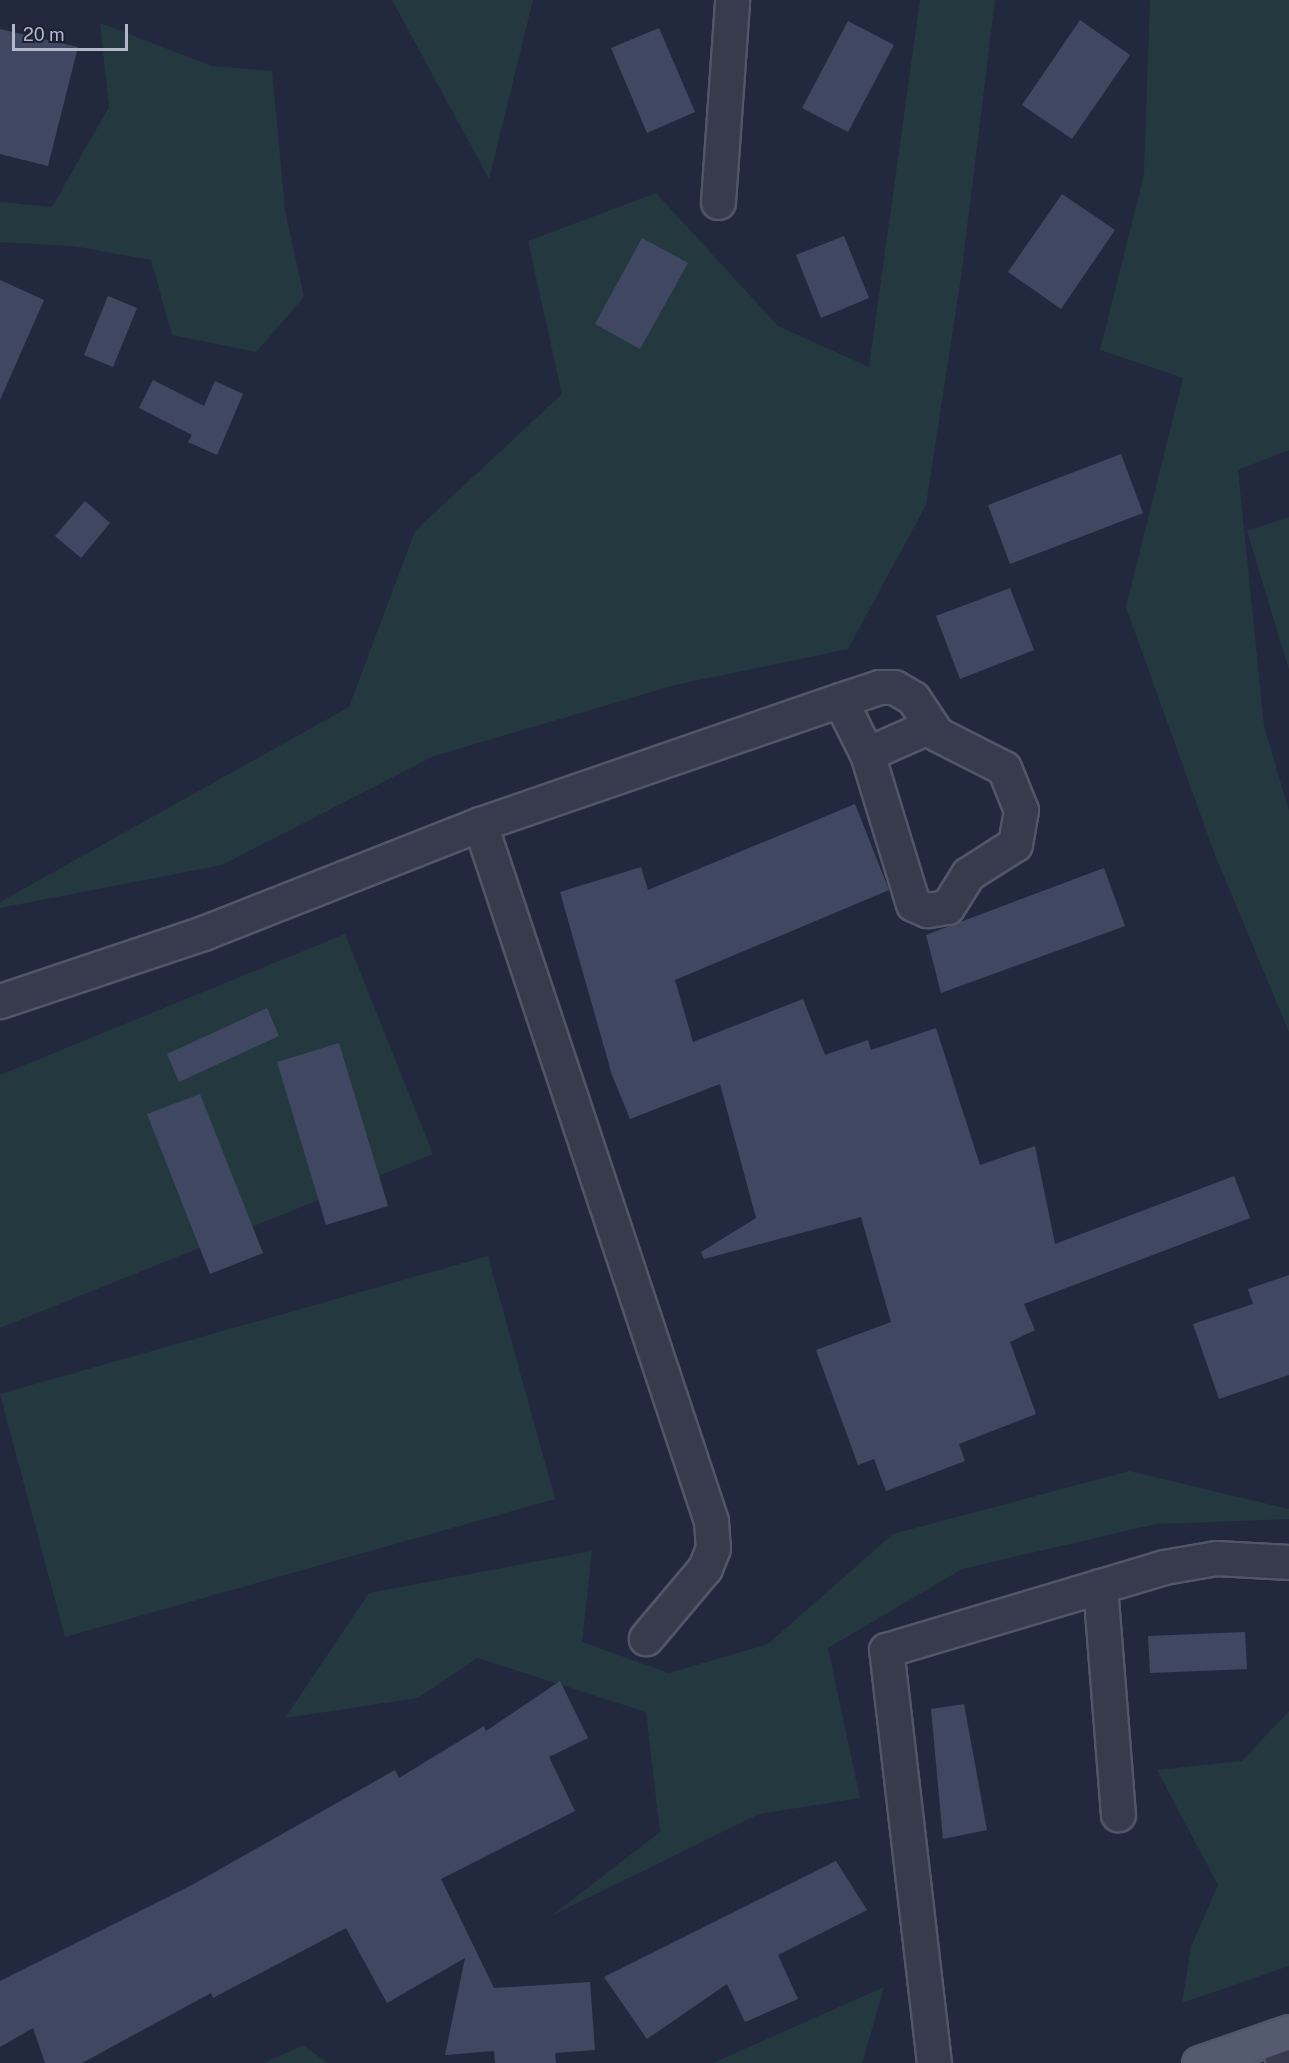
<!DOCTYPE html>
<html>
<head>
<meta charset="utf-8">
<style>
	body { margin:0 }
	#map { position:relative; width:1289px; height:2063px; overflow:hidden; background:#22293f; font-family:"Public Sans",sans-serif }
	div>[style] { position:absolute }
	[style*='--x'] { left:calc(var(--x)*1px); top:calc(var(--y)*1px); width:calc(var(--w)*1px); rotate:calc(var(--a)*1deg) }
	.green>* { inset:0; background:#243840 }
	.building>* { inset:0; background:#404861 }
	.roads { filter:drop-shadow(2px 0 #515769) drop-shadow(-2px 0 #515769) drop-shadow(0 2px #515769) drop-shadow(0 -2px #515769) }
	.minor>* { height:33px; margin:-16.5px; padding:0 16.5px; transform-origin:16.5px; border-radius:16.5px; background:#363c4e }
	.major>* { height:33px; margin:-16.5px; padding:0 16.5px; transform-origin:16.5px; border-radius:16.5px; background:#545a6f }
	span { translate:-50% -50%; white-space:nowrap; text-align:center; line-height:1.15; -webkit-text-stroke:6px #1b2133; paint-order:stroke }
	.scale { position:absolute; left:12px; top:24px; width:116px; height:27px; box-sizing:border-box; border:3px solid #b2b7ca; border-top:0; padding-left:8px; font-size:18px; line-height:21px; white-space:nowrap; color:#b2b7ca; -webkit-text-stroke:4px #1b2133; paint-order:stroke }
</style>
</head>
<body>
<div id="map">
	<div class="green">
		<div style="clip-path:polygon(392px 0,533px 0,489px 179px)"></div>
		<div style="clip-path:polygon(920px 0,995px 0,961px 277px,926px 505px,848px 649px,675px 685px,434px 756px,222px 865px,0 908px,0 902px,349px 707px,415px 531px,562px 394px,528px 241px,656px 193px,778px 326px,869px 367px)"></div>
		<div style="clip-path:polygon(1150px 0,1289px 0,1289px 450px,1238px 470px,1264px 726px,1289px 811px,1289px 1032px,1215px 855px,1126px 607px,1183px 378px,1100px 350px,1144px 175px)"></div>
		<div style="clip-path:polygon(100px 23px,212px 66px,272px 71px,285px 210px,304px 297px,256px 352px,172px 335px,151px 260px,73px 246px,0 242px,0 202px,52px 207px,109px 107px)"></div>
		<div style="clip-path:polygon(1289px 517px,1289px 670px,1247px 531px)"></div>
		<div style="clip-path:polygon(345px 934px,433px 1154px,0 1328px,0 1075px)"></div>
		<div style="clip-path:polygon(488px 1256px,555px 1499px,65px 1637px,0 1394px)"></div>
		<div style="clip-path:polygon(1129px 1471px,1289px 1509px,1289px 1519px,1156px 1524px,962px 1569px,828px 1648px,860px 1798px,759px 1814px,551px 1916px,660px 1832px,646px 1712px,478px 1658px,418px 1698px,285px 1718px,369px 1593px,592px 1551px,582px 1642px,669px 1673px,768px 1644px,893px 1534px)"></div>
		<div style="clip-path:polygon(1289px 1711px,1289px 1966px,1182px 2003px,1191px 1947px,1218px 1885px,1157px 1770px,1242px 1761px)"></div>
		<div style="clip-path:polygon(884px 1987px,862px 2063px,713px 2063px)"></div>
		<div style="clip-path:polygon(303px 2045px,327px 2063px,265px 2063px)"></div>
	</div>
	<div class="building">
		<div style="clip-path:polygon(1080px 20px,1130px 55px,1072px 139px,1022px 105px)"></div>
		<div style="clip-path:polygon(848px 21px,894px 45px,848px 132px,802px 108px)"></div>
		<div style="clip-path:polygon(659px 28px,695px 112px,647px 133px,611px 48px)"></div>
		<div style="clip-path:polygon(0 29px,78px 47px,48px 166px,0 154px)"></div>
		<div style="clip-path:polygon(1062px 194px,1115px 230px,1061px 309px,1008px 272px)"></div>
		<div style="clip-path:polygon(844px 236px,869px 298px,821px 318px,796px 255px)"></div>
		<div style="clip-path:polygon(642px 238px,688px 263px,640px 349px,595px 324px)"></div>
		<div style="clip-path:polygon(0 280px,44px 300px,0 400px)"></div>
		<div style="clip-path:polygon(108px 296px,137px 308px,113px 367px,84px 355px)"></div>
		<div style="clip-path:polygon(153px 380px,204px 406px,215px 381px,243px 394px,217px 455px,188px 442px,192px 435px,139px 408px)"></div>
		<div style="clip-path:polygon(1121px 454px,1143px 513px,1010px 564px,988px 505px)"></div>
		<div style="clip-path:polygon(85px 501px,110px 523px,81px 558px,55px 536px)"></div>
		<div style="clip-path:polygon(1010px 588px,1034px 650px,960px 679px,936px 616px)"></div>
		<div style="clip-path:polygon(855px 804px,889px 890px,675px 980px,693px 1042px,803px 999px,825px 1055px,868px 1040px,871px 1050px,936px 1028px,980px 1165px,1035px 1146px,1055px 1244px,1234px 1176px,1250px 1218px,1024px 1304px,1035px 1330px,1010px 1342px,1036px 1414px,959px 1444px,965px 1461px,886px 1491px,874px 1459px,858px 1465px,816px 1350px,891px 1322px,861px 1217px,704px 1259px,701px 1252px,756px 1218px,720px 1084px,630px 1119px,612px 1075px,560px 892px,641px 867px,648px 890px)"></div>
		<div style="clip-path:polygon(1104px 868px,1125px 926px,941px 993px,926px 935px)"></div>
		<div style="clip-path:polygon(267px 1008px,279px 1036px,179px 1082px,167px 1054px)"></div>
		<div style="clip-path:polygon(339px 1043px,388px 1206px,326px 1225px,277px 1062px)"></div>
		<div style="clip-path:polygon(200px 1094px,263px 1253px,210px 1274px,147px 1114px)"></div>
		<div style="clip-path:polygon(1289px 1275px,1289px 1375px,1219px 1399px,1193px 1324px,1253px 1304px,1248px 1289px)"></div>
		<div style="clip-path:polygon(1245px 1632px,1247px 1669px,1150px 1673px,1148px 1636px)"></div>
		<div style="clip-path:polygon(560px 1681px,588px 1738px,549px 1757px,575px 1811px,441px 1879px,494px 1988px,590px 1982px,595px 2050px,555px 2053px,556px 2063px,495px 2063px,494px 2051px,445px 2055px,465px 1958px,387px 2003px,346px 1928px,213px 1998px,211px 1993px,82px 2063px,45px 2063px,33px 2028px,0 2047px,0 1981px,192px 1885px,395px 1770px,399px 1778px,484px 1726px,486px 1731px)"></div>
		<div style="clip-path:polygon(964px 1704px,987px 1830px,943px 1839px,931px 1709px)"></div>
		<div style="clip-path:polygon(836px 1861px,867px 1910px,778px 1955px,798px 1999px,745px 2022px,727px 1984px,647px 2039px,604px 1977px)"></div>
	</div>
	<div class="roads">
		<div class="minor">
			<div style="--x:718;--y:202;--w:202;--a:-86"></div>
			<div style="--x:867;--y:754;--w:69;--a:-24"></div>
			<div style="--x:480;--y:824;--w:381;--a:-19"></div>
			<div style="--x:840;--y:700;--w:41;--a:-18.4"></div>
			<div style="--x:879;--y:687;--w:15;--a:0"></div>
			<div style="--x:894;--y:687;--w:22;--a:30"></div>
			<div style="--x:913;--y:698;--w:43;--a:56.3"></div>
			<div style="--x:937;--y:734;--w:75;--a:26.9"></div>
			<div style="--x:1004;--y:768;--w:45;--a:68"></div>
			<div style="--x:1021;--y:810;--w:35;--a:100"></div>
			<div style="--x:1015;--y:844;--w:56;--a:147.4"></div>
			<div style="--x:968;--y:874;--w:39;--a:122"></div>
			<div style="--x:947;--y:907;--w:20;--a:171"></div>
			<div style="--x:927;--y:910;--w:15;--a:-157"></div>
			<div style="--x:913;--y:904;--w:157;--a:-107"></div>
			<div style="--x:867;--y:754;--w:60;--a:-116.6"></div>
			<div style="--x:0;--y:1001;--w:214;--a:-18.5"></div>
			<div style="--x:203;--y:933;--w:298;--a:-21.5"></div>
			<div style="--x:480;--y:824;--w:734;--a:71.66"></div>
			<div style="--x:711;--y:1521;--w:27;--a:86"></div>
			<div style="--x:713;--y:1548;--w:22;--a:112"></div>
			<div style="--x:705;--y:1568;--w:92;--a:130.1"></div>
			<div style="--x:1100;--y:1586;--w:229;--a:85.5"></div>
			<div style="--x:1278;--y:2036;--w:27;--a:80"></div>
			<div style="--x:934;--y:2063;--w:416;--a:-96.6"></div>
			<div style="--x:886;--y:1650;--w:290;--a:-16.6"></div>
			<div style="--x:1164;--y:1567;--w:53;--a:-9.8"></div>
			<div style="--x:1216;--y:1558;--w:73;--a:3.1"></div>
		</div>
		<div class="major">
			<div style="--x:1199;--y:2063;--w:95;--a:-19"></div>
		</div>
	</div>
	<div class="scale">20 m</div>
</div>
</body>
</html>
